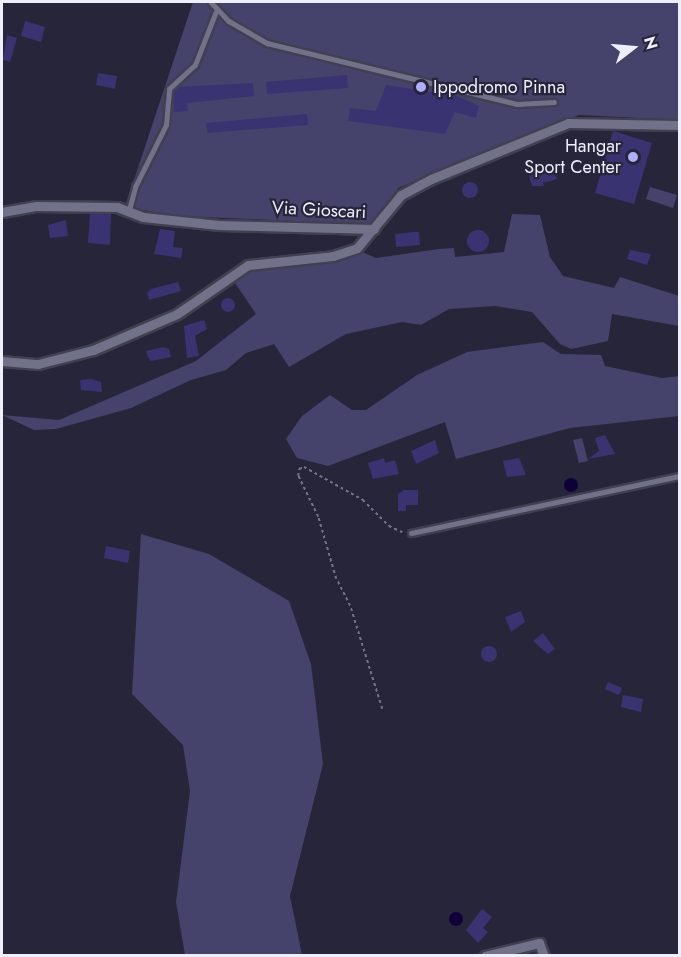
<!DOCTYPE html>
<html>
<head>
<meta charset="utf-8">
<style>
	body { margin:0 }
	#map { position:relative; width:681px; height:957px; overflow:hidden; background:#26253a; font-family:Jost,sans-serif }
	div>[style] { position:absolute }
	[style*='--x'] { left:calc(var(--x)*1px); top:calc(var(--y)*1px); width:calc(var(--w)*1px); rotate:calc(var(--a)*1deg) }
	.built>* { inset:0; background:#2f2e49 }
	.green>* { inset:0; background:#45436b }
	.water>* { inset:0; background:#10003a }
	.round { border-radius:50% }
	.building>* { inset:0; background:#3a3372 }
	.path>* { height:1.5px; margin-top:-0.75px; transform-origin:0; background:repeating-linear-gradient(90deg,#757487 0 3px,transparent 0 6px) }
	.roads { filter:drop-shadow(2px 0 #404051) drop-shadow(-2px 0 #404051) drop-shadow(0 2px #404051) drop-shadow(0 -2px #404051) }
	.service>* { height:4.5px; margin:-2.25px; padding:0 2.25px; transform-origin:2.25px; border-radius:2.25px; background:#717189 }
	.minor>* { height:9px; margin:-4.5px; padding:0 4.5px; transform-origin:4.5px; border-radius:4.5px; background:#717189 }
	.dots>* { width:16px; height:16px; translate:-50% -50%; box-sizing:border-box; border:3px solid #26253a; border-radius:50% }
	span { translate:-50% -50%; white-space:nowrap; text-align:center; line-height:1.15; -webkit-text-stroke:4.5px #26253a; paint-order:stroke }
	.poi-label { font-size:18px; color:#eeeffd }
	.left { translate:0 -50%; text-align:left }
	.right { translate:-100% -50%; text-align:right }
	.street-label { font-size:18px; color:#eeeffd }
	.frame { position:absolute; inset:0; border:3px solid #eeeffd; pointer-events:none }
	.north { position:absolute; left:603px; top:18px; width:60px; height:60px; -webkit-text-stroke:4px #26253a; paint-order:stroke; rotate:74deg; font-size:16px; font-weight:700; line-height:24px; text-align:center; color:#eeeffd }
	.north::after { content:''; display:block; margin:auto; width:21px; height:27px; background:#eeeffd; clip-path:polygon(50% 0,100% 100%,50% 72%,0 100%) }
</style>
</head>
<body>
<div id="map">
	<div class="built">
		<div style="clip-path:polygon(541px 937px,548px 955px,468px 956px,472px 954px)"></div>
	</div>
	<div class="green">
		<div style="clip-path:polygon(193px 2px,679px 2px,679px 120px,579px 115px,398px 188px,371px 224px,177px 216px,138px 209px,126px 204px)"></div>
		<div style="clip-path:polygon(650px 187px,677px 195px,673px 208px,646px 199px)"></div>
		<div style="clip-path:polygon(512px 214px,540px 215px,550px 257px,563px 276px,614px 288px,620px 277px,679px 296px,679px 326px,612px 314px,608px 341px,571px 349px,560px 344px,532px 312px,495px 306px,449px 309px,421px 325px,402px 322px,346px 334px,289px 367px,274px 344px,246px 353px,226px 370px,191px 380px,131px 408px,56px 429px,34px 430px,2px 415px,59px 420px,196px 361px,256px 314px,233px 280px,249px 269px,275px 262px,345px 260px,362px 252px,376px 258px,439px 249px,454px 248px,455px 257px,504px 252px)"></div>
		<div style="clip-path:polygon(543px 342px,561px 354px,601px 355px,605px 366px,662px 378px,679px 376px,679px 416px,570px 428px,456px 459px,445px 422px,328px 466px,297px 458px,286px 439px,302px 416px,330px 395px,352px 410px,366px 410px,417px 375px,467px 352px)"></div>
		<div style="clip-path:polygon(582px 438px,588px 461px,579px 463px,573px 440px)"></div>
		<div style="clip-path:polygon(141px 534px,209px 554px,289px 601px,311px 664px,323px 764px,290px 896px,302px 955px,185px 955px,176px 902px,190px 791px,183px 745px,132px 694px)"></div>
	</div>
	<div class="water">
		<div class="round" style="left:564px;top:478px;width:14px;height:14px"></div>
		<div class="round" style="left:449px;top:912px;width:14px;height:14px"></div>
	</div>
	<div class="building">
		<div style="clip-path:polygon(25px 21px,45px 27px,41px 42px,21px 36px)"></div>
		<div style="clip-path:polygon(7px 35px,17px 38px,10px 62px,3px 60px)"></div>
		<div style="clip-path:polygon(98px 73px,117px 76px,115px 89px,96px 85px)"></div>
		<div style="clip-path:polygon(347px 75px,348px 88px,267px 94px,266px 82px)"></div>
		<div style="clip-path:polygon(253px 83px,254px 96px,187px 103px,188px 111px,174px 112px,173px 91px,178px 87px)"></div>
		<div style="clip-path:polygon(386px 85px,457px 96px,479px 106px,476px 118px,455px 112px,445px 134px,348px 121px,350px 108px,376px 111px)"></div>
		<div style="clip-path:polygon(307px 114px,308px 125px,207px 133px,206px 123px)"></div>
		<div style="clip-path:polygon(613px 131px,652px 143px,634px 204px,595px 193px)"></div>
		<div style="clip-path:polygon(550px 169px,554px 170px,557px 179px,543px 183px,544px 186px,532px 186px,529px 176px)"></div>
		<div class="round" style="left:462px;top:182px;width:16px;height:16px"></div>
		<div style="clip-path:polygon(90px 213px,111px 214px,110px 245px,88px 243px)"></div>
		<div style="clip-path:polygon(66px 220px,68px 236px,50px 238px,48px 225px)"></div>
		<div style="clip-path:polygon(160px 229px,175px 231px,173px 247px,183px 248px,181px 258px,154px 254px)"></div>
		<div class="round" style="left:467px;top:230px;width:22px;height:22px"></div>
		<div style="clip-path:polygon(413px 232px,419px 232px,420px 245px,396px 247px,395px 234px)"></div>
		<div style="clip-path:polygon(630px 250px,651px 254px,647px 265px,627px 259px)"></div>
		<div style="clip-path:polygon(178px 282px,181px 291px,149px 300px,147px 293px,151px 289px)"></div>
		<div class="round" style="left:221px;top:298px;width:14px;height:14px"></div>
		<div style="clip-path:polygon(204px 320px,207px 329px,195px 336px,199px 356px,187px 358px,184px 326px)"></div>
		<div style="clip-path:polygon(163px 347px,169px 349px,171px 357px,151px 361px,148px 357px,146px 351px)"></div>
		<div style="clip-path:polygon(91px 379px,101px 382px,102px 392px,81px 390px,80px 380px)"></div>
		<div style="clip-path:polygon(605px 435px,615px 454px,588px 459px,599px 451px,595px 438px)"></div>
		<div style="clip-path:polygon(435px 440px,439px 453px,416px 464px,411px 451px)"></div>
		<div style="clip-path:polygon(384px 458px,385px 463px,395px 460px,399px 474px,373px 479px,368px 463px)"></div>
		<div style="clip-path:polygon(519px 458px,526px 475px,507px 477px,503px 461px)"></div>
		<div style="clip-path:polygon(404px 490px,418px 490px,418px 505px,406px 505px,406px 511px,398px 511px,398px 494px)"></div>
		<div style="clip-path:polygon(106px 546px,130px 551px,128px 563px,104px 558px)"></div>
		<div style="clip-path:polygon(521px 611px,525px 622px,511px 632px,505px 617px)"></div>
		<div style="clip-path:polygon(543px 633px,555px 649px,548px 654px,533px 641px)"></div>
		<div class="round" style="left:481px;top:646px;width:16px;height:16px"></div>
		<div style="clip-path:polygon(608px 682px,622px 688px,619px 695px,605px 689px)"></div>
		<div style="clip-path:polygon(623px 695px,643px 699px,641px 712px,621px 707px)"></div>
		<div style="clip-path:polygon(482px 909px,492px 917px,483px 928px,488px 932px,478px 943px,466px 930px)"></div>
	</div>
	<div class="path">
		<div style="--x:382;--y:709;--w:108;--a:-107.3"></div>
		<div style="--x:350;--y:606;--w:30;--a:-117"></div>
		<div style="--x:336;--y:579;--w:65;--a:-106.2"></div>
		<div style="--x:318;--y:517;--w:46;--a:-116"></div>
		<div style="--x:298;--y:476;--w:7;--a:-82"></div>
		<div style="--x:299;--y:469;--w:5;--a:-22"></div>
		<div style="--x:304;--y:467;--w:68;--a:29.2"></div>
		<div style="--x:363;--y:500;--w:37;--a:45"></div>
		<div style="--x:389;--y:526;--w:17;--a:25"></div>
	</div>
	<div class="roads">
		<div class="service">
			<div style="--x:211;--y:2;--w:26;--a:47"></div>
			<div style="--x:229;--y:21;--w:44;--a:30.1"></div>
			<div style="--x:267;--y:43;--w:257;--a:13.7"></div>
			<div style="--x:517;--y:104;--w:37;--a:-3"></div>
			<div style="--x:129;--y:210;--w:24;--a:-75"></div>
			<div style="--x:135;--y:187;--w:69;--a:-63.4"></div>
			<div style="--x:166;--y:125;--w:36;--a:-85"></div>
			<div style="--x:169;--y:89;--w:35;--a:-43"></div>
			<div style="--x:195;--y:65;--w:60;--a:-68.6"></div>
			<div style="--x:411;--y:533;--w:275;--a:-12"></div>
		</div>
		<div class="minor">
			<div style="--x:2;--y:212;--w:35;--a:-10"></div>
			<div style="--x:36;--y:206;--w:81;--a:0.7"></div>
			<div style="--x:117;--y:207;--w:28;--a:21"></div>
			<div style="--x:143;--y:217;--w:76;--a:6"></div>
			<div style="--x:219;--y:225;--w:155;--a:1.5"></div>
			<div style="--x:2;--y:361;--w:36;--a:5"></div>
			<div style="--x:38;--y:364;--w:57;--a:-14.3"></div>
			<div style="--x:93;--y:350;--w:91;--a:-23.2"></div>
			<div style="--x:177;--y:314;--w:86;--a:-34.6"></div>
			<div style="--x:248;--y:265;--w:85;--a:-6"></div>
			<div style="--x:333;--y:256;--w:25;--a:-18"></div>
			<div style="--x:357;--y:248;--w:69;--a:-50.3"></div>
			<div style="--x:401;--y:195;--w:34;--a:-28"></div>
			<div style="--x:431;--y:179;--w:148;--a:-22.2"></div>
			<div style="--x:568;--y:123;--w:112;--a:1"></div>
			<div style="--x:485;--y:956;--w:56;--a:-13.5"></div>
			<div style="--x:539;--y:943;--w:14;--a:69"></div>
		</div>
	</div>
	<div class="dots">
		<div style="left:421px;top:87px;background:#b0aefa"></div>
		<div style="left:633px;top:157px;background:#b0aefa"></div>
	</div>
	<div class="poi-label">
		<span class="left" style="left:433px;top:87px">Ippodromo Pinna</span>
		<span class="right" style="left:621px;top:157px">Hangar<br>Sport Center</span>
	</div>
	<div class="street-label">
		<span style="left:319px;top:210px;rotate:3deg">Via Gioscari</span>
	</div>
	<div class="frame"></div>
	<div class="north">N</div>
</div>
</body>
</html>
